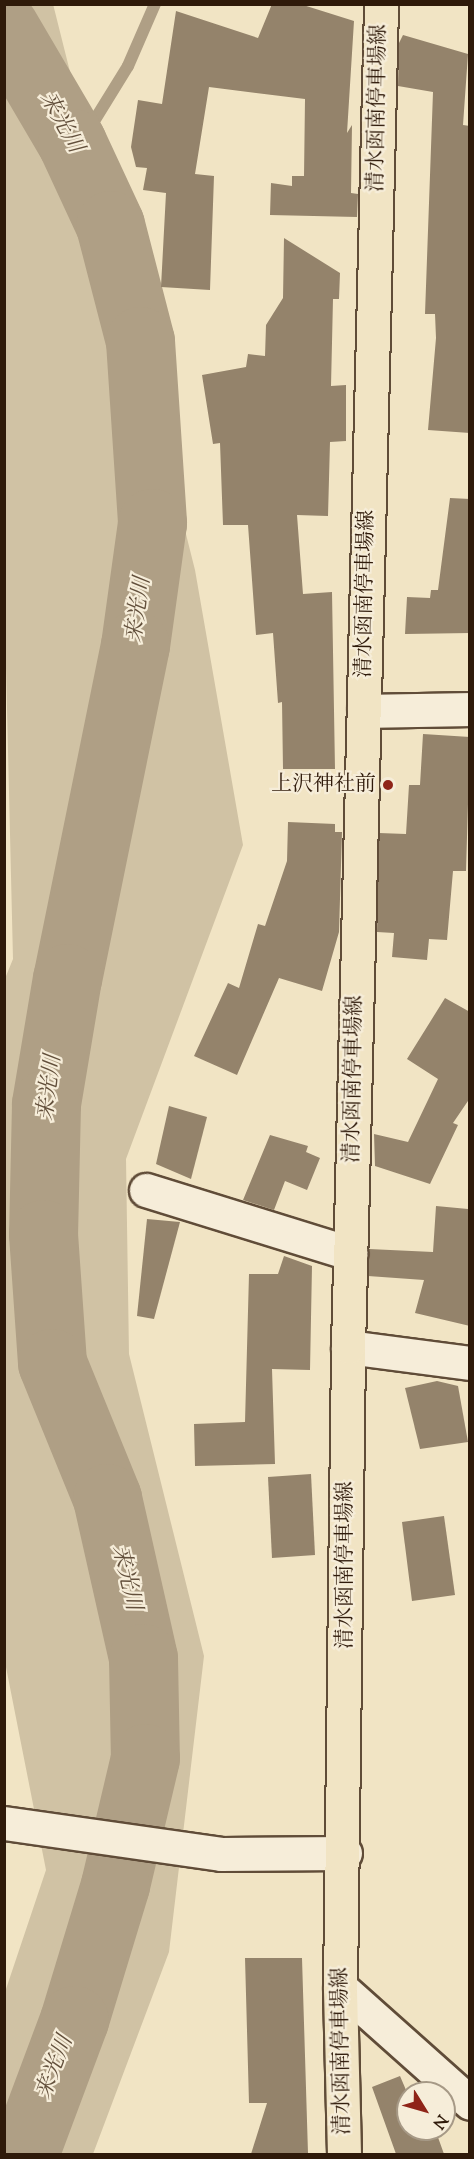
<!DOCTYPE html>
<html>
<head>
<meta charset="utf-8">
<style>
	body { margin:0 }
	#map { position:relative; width:474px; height:2159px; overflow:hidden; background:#f1e4c4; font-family:"Sorts Mill Goudy","Noto Serif JP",serif }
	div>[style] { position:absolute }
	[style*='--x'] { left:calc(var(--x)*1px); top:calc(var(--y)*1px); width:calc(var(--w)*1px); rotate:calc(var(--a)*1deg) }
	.green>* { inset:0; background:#d0c2a4 }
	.stream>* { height:12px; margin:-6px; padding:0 6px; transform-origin:6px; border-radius:6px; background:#af9f85 }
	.river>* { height:69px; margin:-34.5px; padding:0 34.5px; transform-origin:34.5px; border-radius:34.5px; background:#af9f85 }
	.building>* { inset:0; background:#94836b }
	.roads { filter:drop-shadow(2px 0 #604c38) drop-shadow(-2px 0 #604c38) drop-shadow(0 2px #604c38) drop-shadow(0 -2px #604c38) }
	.minor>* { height:33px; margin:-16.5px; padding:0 16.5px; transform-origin:16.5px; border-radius:16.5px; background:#f6edd9 }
	.major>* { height:33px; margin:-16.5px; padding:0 16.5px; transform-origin:16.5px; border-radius:16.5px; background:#f1e4c4 }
	.dots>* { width:16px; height:16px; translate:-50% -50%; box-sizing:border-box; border:3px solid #f6edd9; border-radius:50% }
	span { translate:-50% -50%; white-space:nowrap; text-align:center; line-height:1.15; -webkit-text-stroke:4.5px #f6edd9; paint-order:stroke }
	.street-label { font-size:21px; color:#2f1a0a }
	.poi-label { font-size:21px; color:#2f1a0a }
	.right { translate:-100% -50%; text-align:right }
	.water-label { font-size:22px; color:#624f3b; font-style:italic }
	.frame { position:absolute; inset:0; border:6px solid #2f1a0a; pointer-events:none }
	.north { position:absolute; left:396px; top:2081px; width:60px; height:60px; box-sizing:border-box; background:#f6edd9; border:2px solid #a69986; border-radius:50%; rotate:127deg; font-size:16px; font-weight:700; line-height:24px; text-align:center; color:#2f1a0a }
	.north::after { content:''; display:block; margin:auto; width:21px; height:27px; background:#8f2418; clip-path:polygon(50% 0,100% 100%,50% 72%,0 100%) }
</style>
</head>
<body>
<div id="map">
	<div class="green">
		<div style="clip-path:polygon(53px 4px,195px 570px,243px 845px,126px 1159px,129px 1354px,204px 1656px,169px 1952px,93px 2154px,5px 2154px,5px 1992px,46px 1870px,4px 1657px,4px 981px,13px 959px,4px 584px,5px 5px)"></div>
	</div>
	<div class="stream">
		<div style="--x:72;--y:143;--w:25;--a:-42"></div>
		<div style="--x:91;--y:126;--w:70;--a:-58.3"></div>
		<div style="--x:128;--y:66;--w:68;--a:-66.5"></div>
	</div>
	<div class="river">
		<div style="--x:4;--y:27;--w:134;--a:59.6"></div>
		<div style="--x:72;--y:143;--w:90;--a:65.1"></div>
		<div style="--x:110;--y:225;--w:120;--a:75.5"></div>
		<div style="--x:140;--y:341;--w:182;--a:86.2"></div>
		<div style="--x:152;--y:523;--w:123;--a:97.9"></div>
		<div style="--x:135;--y:645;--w:340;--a:101.5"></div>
		<div style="--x:67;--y:978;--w:128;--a:99.5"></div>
		<div style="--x:46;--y:1104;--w:130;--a:91.3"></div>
		<div style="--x:43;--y:1234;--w:129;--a:86"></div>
		<div style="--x:52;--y:1363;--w:146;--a:67.8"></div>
		<div style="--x:107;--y:1498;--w:164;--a:77.3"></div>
		<div style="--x:143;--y:1658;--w:100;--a:88.9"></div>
		<div style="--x:145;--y:1758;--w:130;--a:103.3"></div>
		<div style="--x:115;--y:1885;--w:141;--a:106.9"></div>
		<div style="--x:74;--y:2020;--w:143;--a:110.5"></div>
	</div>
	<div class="building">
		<div style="clip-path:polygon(272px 4px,300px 4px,354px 21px,347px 133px,352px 125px,351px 193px,358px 194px,357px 217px,270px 215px,271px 183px,292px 186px,292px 176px,304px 176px,305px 99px,209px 87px,195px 174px,214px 176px,210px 290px,161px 287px,166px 193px,143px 190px,147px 168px,136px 167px,131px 147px,138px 100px,162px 104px,176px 11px,258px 38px)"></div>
		<div style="clip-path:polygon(403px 35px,468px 54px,463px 125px,470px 126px,470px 433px,428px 430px,436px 338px,435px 314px,425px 314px,433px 92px,398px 86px,399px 43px)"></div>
		<div style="clip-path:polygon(284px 238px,340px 273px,339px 299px,333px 299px,331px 386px,346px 385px,346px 441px,330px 442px,328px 516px,297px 515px,303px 594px,332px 592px,335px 769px,283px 769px,282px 702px,278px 703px,273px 633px,256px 635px,248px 525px,223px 525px,220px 443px,213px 444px,202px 375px,246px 367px,248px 354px,265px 356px,266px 325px,283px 298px)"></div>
		<div style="clip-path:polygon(450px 498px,470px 499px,470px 633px,405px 634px,407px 597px,430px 598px,431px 590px,438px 590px)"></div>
		<div style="clip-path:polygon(423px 734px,470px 737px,466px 871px,453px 871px,447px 940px,429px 939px,427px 960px,392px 957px,394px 933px,377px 932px,379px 833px,406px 834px,409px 785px,420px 785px)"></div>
		<div style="clip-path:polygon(288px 822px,335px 824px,335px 832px,342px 832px,339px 932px,322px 991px,279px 978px,237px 1075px,194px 1056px,228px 983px,239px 988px,258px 924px,265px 926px,287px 861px)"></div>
		<div style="clip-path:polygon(445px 998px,470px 1012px,470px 1098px,453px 1123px,458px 1125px,430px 1184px,375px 1166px,374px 1134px,408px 1142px,438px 1079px,407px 1059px)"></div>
		<div style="clip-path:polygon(169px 1106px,207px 1117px,191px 1179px,156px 1164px)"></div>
		<div style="clip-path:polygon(270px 1135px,308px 1146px,306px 1152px,320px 1158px,307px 1190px,285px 1181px,274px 1210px,243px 1200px)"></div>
		<div style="clip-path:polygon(436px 1206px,468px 1209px,470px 1326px,415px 1313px,424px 1280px,368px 1276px,369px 1249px,433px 1252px)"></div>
		<div style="clip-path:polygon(147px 1219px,180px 1222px,154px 1319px,137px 1316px)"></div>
		<div style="clip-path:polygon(284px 1256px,312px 1266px,310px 1370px,272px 1369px,275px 1464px,195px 1466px,194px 1424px,245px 1422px,249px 1274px,278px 1274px)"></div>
		<div style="clip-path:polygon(437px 1381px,458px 1386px,468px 1442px,420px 1449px,405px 1388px)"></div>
		<div style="clip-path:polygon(311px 1474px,315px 1555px,272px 1558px,268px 1477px)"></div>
		<div style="clip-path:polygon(444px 1516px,455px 1595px,412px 1601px,402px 1522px)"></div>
		<div style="clip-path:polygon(245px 1958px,302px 1958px,308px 2153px,251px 2154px,267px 2103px,249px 2103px)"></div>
		<div style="clip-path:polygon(400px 2076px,406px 2090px,419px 2087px,422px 2093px,408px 2093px,408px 2129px,435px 2129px,444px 2154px,396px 2154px,372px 2087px)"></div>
	</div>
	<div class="roads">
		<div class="minor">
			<div style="--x:364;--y:711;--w:106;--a:-1.1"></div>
			<div style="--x:146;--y:1190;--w:214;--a:17.2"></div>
			<div style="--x:348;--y:1347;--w:123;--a:7.5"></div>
			<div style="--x:4;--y:1823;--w:219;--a:8.1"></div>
			<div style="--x:221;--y:1854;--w:124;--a:-0.5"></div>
			<div style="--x:340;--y:1987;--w:174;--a:41.7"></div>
		</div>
		<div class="major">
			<div style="--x:344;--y:2154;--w:167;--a:-91.4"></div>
			<div style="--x:340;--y:1987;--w:640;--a:-89.28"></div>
			<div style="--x:348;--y:1347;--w:1343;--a:-88.59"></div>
		</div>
	</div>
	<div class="dots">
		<div style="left:388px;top:785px;background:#8f2418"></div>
	</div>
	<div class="street-label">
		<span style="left:378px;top:108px;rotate:-89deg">清水函南停車場線</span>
		<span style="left:366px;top:594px;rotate:-89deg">清水函南停車場線</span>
		<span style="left:354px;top:1079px;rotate:-89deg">清水函南停車場線</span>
		<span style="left:346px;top:1565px;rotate:-90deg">清水函南停車場線</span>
		<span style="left:342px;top:2051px;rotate:-91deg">清水函南停車場線</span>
	</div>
	<div class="poi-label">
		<span class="right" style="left:376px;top:785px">上沢神社前</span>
	</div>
	<div class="water-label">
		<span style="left:60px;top:123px;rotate:61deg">来光川</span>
		<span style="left:140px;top:610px;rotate:-82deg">来光川</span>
		<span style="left:51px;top:1088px;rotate:-83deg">来光川</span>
		<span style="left:125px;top:1578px;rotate:77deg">来光川</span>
		<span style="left:56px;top:2068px;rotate:-69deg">来光川</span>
	</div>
	<div class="frame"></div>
	<div class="north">N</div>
</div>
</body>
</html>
